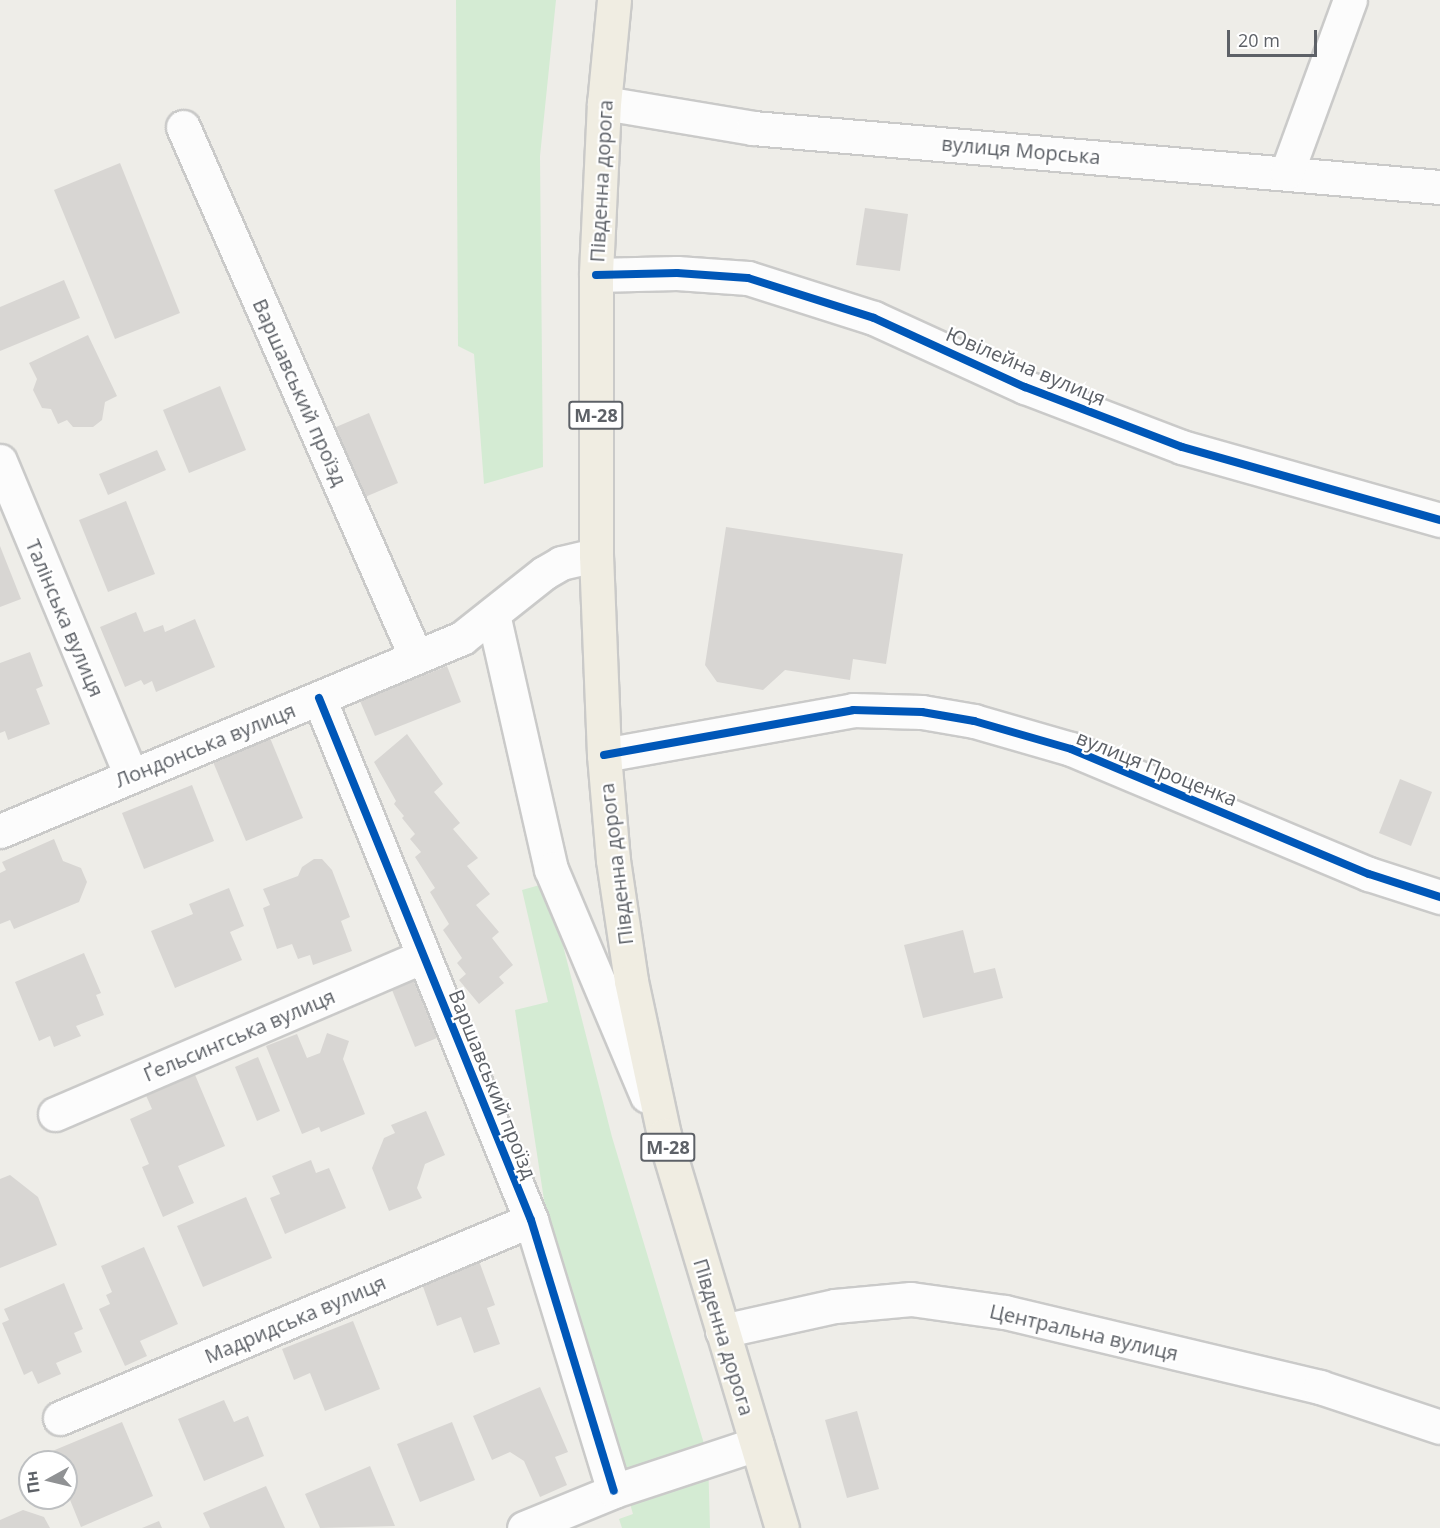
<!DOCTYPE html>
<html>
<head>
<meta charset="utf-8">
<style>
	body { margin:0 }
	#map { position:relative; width:1440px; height:1528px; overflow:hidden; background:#eeede8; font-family:"Open Sans",sans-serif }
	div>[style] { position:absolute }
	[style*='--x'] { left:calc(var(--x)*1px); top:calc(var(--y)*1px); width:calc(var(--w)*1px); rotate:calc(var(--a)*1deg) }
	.green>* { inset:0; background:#d4ebd3 }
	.building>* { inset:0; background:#d8d6d3 }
	.roads { filter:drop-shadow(2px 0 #cacac9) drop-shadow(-2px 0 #cacac9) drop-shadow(0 2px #cacac9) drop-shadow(0 -2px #cacac9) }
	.minor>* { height:33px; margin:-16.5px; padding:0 16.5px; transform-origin:16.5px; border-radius:16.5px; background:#fcfcfc }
	.highway>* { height:33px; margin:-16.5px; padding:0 16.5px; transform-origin:16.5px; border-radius:16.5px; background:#f0ede2 }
	.cycleway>* { height:8px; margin:-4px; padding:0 4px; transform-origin:4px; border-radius:4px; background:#0057b8 }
	span { translate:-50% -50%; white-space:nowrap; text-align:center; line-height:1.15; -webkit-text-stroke:4.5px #fff; paint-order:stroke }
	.shield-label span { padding:2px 4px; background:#fff; border:2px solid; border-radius:4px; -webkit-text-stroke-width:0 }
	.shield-label { font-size:18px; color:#5d6167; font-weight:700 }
	.street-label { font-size:20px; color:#5d6167 }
	.north { position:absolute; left:18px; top:1450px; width:60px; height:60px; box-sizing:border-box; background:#fff; border:2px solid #bec0c2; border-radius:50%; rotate:262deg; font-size:16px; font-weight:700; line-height:24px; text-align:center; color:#5d6167 }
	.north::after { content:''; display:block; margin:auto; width:21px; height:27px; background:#909294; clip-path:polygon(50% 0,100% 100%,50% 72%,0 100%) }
	.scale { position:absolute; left:1227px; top:30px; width:90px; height:27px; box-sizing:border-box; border:3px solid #5d6167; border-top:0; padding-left:8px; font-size:18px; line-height:21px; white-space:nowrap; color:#5d6167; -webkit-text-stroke:4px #fff; paint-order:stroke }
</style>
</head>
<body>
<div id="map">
	<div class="green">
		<div style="clip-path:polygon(456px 0,556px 0,540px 156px,543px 467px,484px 484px,474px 354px,458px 346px)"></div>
		<div style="clip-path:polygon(547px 883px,612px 1137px,708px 1457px,710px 1528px,622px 1528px,619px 1519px,633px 1514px,546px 1213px,515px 1010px,548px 1002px,522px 890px)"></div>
	</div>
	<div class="building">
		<div style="clip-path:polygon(120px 163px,180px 313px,115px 339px,54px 190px)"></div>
		<div style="clip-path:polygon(865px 208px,908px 214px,900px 271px,856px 265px)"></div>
		<div style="clip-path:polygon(64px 280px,80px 318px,0 351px,0 307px)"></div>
		<div style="clip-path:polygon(88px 335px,117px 396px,105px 402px,102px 420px,93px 427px,73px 427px,67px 420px,58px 424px,51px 409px,42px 408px,33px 390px,37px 379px,29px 363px)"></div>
		<div style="clip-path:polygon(220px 386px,246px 450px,189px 473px,163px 410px)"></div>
		<div style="clip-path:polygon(369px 413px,398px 483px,358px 500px,329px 430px)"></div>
		<div style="clip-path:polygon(157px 450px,166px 470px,108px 495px,99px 474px)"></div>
		<div style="clip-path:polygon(126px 501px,155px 574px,108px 592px,79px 520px)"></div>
		<div style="clip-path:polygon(726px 527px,903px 554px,886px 664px,853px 659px,850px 680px,785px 670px,763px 690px,717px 682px,705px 665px)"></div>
		<div style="clip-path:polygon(0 546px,21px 599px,0 607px)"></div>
		<div style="clip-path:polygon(136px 612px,144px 632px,163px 625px,165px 632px,195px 619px,215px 667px,156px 692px,152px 681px,144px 685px,141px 680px,125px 687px,100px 627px)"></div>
		<div style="clip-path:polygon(30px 652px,43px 686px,36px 689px,50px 724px,8px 740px,5px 731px,0 733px,0 663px)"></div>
		<div style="clip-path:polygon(447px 666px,461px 702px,375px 736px,360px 701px)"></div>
		<div style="clip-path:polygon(268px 733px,303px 818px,246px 841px,211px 757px)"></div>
		<div style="clip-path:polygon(407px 734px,443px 784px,434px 792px,460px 823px,453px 829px,478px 858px,467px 866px,490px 894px,476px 905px,499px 932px,492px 938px,513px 965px,499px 977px,504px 983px,479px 1004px,459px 980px,466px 974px,457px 963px,462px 958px,443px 930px,449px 924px,430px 892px,435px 888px,415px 857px,421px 852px,410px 839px,415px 834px,402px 818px,404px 816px,394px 804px,396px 801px,374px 762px)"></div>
		<div style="clip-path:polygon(1400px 779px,1432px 792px,1411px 846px,1379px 833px)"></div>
		<div style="clip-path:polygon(192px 785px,214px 841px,144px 869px,122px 813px)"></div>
		<div style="clip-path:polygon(54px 839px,63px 861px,81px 868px,87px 882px,79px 902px,14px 929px,10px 920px,0 924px,0 873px,6px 870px,2px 862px)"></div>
		<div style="clip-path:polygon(314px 859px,322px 859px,332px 870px,350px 917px,341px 921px,352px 951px,313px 965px,310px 955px,298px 959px,292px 944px,277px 949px,263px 908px,270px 905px,263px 889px,298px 876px,302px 867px)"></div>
		<div style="clip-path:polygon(229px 888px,244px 926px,230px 932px,242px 960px,175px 988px,151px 931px,193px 914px,189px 904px)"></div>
		<div style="clip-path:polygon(963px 930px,974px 973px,995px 968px,1003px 998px,923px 1018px,904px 945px)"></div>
		<div style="clip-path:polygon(84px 953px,101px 993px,96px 995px,104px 1015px,76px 1026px,81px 1036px,54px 1047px,50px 1036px,39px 1041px,15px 982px)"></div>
		<div style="clip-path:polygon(412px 977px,437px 1038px,415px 1047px,390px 985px)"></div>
		<div style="clip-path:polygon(327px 1033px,349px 1041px,343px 1059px,365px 1114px,321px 1132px,319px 1127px,302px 1134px,266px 1046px,297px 1034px,307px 1058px,320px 1053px)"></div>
		<div style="clip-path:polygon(258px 1057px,280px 1111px,257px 1121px,235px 1067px)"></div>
		<div style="clip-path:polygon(193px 1070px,225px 1146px,178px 1166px,194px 1203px,163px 1217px,142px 1167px,149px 1164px,130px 1119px,152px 1109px,144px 1091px)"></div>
		<div style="clip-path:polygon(426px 1111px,445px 1155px,425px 1164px,417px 1188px,422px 1198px,389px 1211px,372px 1168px,384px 1138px,395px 1133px,391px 1125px)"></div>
		<div style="clip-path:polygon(311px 1160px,316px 1173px,329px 1168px,346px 1208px,285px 1234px,270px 1198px,280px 1194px,272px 1176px)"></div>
		<div style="clip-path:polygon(10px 1175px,38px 1197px,57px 1245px,0 1268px,0 1179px)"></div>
		<div style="clip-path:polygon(246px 1197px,272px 1258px,203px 1287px,177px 1226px)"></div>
		<div style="clip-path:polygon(144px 1247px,178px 1324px,140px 1341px,147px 1356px,125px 1366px,99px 1309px,110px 1304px,106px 1295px,112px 1292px,101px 1266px)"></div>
		<div style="clip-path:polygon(479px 1261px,495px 1305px,487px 1308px,500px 1344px,474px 1353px,461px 1317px,437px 1326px,421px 1281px)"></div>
		<div style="clip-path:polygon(64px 1283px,83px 1329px,74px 1333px,82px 1352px,56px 1363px,61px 1374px,38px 1384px,32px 1371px,24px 1375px,2px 1323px,9px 1320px,4px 1309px)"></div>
		<div style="clip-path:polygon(353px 1321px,380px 1389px,325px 1411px,310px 1373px,294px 1380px,282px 1349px)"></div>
		<div style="clip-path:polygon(540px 1387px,568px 1452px,555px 1457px,567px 1485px,540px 1497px,524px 1461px,510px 1452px,492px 1460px,473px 1416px)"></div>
		<div style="clip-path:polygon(224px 1400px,234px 1422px,248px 1416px,264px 1456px,204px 1481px,178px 1419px)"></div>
		<div style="clip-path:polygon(857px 1411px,879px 1489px,847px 1498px,825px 1420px)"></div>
		<div style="clip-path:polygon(122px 1422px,153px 1496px,81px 1527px,66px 1490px,66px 1462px,54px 1462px,50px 1452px)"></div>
		<div style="clip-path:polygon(452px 1422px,475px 1480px,420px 1502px,397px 1444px)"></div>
		<div style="clip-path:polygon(370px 1466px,395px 1526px,320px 1528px,305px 1494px)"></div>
		<div style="clip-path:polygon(266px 1486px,285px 1528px,210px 1528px,203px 1513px)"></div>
		<div style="clip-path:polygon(23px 1510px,44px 1517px,50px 1528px,0 1528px,0 1520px)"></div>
		<div style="clip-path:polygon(159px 1521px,162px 1528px,142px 1528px)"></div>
	</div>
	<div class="roads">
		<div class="minor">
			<div style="--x:604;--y:103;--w:151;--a:9.5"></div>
			<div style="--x:753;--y:128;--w:690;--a:4.91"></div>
			<div style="--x:183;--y:127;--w:579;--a:66.27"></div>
			<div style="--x:1287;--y:172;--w:183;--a:-69.9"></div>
			<div style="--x:596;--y:275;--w:81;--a:-1.4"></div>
			<div style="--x:677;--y:273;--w:71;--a:4"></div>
			<div style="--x:748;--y:278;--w:132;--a:17.6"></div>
			<div style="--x:874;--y:318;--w:166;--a:24.6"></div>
			<div style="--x:1025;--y:387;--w:168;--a:20.9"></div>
			<div style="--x:1182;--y:447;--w:268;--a:15.8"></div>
			<div style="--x:0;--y:461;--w:340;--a:67.4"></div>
			<div style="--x:493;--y:614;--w:262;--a:77.2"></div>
			<div style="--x:551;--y:869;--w:246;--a:67.1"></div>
			<div style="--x:319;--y:698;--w:563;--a:67.9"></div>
			<div style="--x:531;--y:1220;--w:283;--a:73"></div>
			<div style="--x:604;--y:755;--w:253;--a:-10.2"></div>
			<div style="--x:853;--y:710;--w:69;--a:1.7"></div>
			<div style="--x:922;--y:712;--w:53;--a:9.8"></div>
			<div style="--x:974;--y:721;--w:101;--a:16.1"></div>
			<div style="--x:1071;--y:749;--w:323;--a:22.8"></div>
			<div style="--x:1369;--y:874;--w:75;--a:17.9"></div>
			<div style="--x:0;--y:831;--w:501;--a:-22.67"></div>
			<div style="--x:462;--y:638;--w:105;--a:-38.4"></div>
			<div style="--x:544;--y:573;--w:20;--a:-30"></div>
			<div style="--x:561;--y:563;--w:36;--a:-13"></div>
			<div style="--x:55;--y:1114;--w:400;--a:-23.2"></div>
			<div style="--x:722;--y:1331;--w:116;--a:-12.5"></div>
			<div style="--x:835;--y:1306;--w:76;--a:-5.3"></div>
			<div style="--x:911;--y:1299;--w:95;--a:7.9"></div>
			<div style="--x:1005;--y:1312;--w:324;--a:13.4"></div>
			<div style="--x:1320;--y:1387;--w:126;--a:18.4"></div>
			<div style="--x:60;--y:1418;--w:511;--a:-22.8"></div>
			<div style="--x:524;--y:1528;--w:97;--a:-22.3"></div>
			<div style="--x:614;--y:1491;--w:150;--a:-18.3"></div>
		</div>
		<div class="highway">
			<div style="--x:614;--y:0;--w:103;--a:95.5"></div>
			<div style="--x:604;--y:103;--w:172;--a:92.7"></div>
			<div style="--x:596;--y:275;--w:280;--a:90"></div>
			<div style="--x:596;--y:555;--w:200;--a:87.7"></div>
			<div style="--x:604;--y:755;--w:105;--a:85.1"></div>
			<div style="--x:613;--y:860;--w:122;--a:81.5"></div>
			<div style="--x:631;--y:981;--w:157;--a:77.9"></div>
			<div style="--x:664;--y:1135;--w:410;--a:73.3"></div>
		</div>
	</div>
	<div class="cycleway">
		<div style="--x:596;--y:275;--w:81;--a:-1.4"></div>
		<div style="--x:677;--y:273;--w:71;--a:4"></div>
		<div style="--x:748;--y:278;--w:132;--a:17.6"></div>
		<div style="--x:874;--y:318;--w:166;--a:24.6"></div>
		<div style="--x:1025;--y:387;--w:168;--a:20.9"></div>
		<div style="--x:1182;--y:447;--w:268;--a:15.8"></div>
		<div style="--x:319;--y:698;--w:563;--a:67.9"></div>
		<div style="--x:531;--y:1220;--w:283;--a:73"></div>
		<div style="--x:604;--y:755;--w:253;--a:-10.2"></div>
		<div style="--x:853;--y:710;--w:69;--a:1.7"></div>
		<div style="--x:922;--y:712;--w:53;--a:9.8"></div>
		<div style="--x:974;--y:721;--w:101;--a:16.1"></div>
		<div style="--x:1071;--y:749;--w:323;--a:22.8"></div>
		<div style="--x:1369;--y:874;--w:75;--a:17.9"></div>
	</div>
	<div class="shield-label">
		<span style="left:596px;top:415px">М-28</span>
		<span style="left:668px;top:1147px">М-28</span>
	</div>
	<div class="street-label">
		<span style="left:1021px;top:150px;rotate:5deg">вулиця Морська</span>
		<span style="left:601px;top:181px;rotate:-87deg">Південна дорога</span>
		<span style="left:1026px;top:366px;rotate:23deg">Ювілейна вулиця</span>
		<span style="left:300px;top:392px;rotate:66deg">Варшавський проїзд</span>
		<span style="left:65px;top:618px;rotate:67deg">Талінська вулиця</span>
		<span style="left:205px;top:745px;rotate:-22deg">Лондонська вулиця</span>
		<span style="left:1157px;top:768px;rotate:22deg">вулиця Проценка</span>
		<span style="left:616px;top:864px;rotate:-97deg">Південна дорога</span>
		<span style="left:239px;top:1035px;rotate:-23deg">Ґельсингська вулиця</span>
		<span style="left:493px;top:1084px;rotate:68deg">Варшавський проїзд</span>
		<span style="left:295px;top:1319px;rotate:-23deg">Мадридська вулиця</span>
		<span style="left:1084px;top:1332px;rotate:13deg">Центральна вулиця</span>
		<span style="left:724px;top:1337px;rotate:73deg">Південна дорога</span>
	</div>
	<div class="north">Пн</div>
	<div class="scale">20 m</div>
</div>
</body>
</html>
